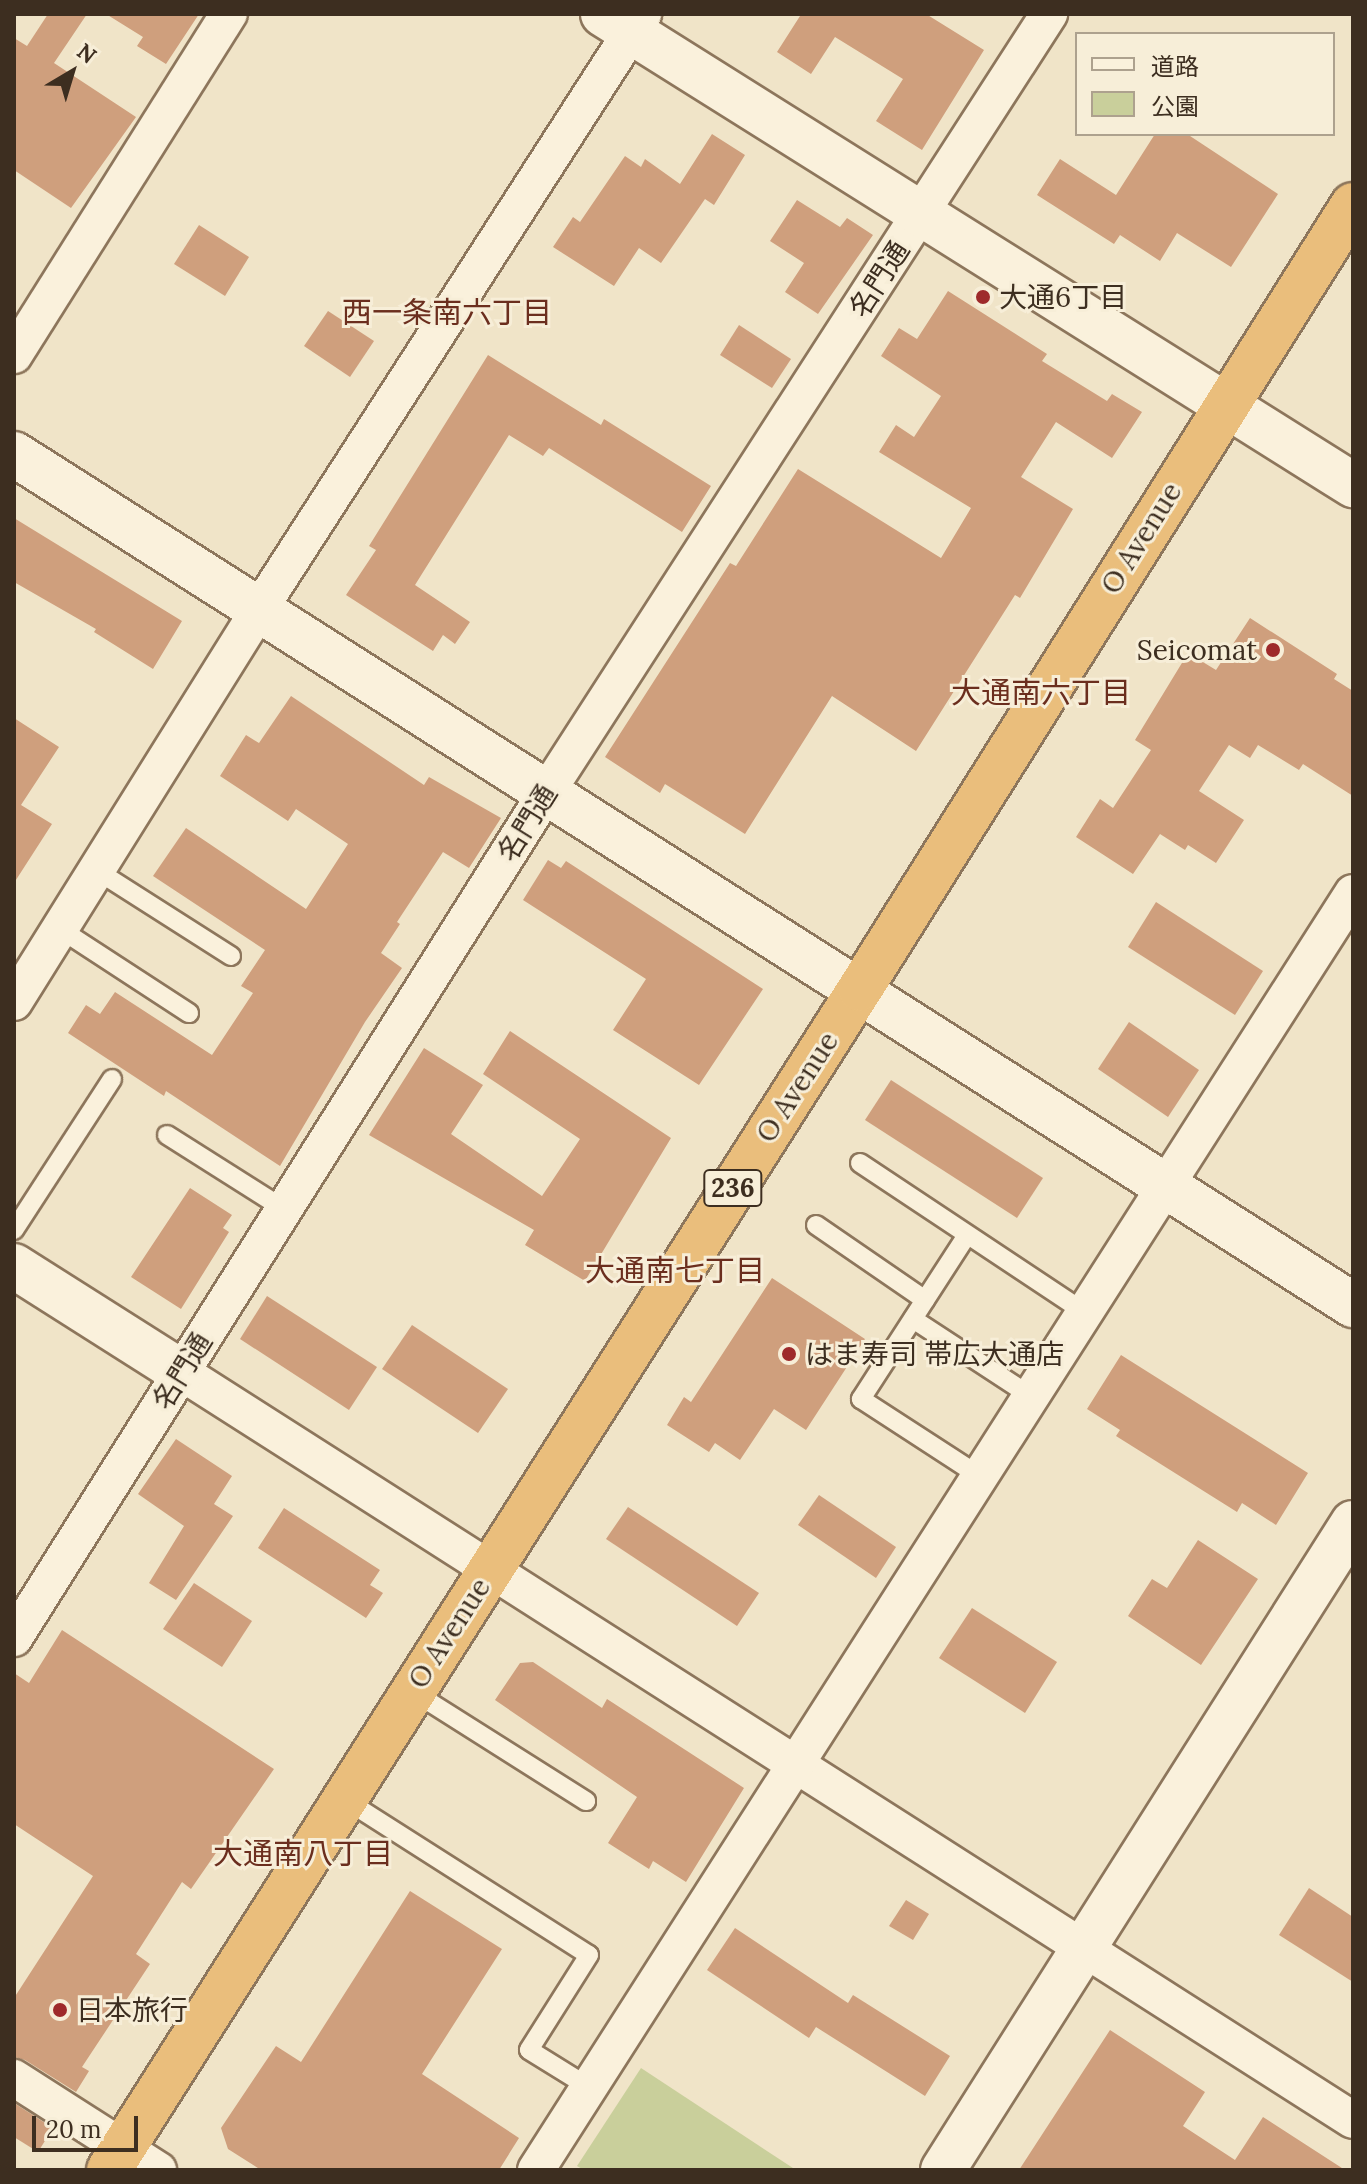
<!DOCTYPE html>
<html>
<head>
<meta charset="utf-8">
<style>
	body { margin:0 }
	#map { position:relative; width:1367px; height:2184px; overflow:hidden; background:#f0e4c8; font-family:Lora,"Noto Sans JP",serif }
	div>[style] { position:absolute }
	[style*='--x'] { left:calc(var(--x)*1px); top:calc(var(--y)*1px); width:calc(var(--w)*1px); rotate:calc(var(--a)*1deg) }
	.green>* { inset:0; background:#c9cf9b }
	.building>* { inset:0; background:#cf9f7d }
	.roads { filter:drop-shadow(2px 0 #8d765c) drop-shadow(-2px 0 #8d765c) drop-shadow(0 2px #8d765c) drop-shadow(0 -2px #8d765c) }
	.service>* { height:18px; margin:-9px; padding:0 9px; transform-origin:9px; border-radius:9px; background:#faf1dc }
	.minor>* { height:36px; margin:-18px; padding:0 18px; transform-origin:18px; border-radius:18px; background:#faf1dc }
	.tertiary>* { height:44px; margin:-22px; padding:0 22px; transform-origin:22px; border-radius:22px; background:#faf1dc }
	.trunk>* { height:44px; margin:-22px; padding:0 22px; transform-origin:22px; border-radius:22px; background:#eabe7c }
	.dots>* { width:22px; height:22px; translate:-50% -50%; box-sizing:border-box; border:4px solid #f7eed8; border-radius:50% }
	span { translate:-50% -50%; white-space:nowrap; text-align:center; line-height:1.15; -webkit-text-stroke:6px #f7eed8; paint-order:stroke }
	.shield-label span { padding:2px 6px; background:#f7eed8; border:2px solid; border-radius:6px; -webkit-text-stroke-width:0 }
	.shield-label { font-size:26px; color:#3d2e20; font-weight:700 }
	.street-label { font-size:28px; color:#3d2e20 }
	.poi-label { font-size:28px; color:#3d2e20 }
	.left { translate:0 -50%; text-align:left }
	.right { translate:-100% -50%; text-align:right }
	.neighbourhood-label { font-size:30px; color:#6b2e1e }
	.frame { position:absolute; inset:0; border:16px solid #3d2e20; pointer-events:none }
	.legend { position:absolute; left:1075px; top:32px; width:260px; height:104px; box-sizing:border-box; background:#f7eed8; border:2px solid #ada18e; margin:0; padding:10px 14px; list-style:none; font-size:24px; color:#3d2e20 }
	.legend li { display:flex; align-items:center; gap:16px; height:40px }
	.legend b { width:40px; border:2px solid #ada18e }
	.north { position:absolute; left:32px; top:32px; width:80px; height:80px; -webkit-text-stroke:6px #f7eed8; paint-order:stroke; rotate:38deg; font-size:22px; font-weight:700; line-height:32px; text-align:center; color:#3d2e20 }
	.north::after { content:''; display:block; margin:auto; width:28px; height:36px; background:#3d2e20; clip-path:polygon(50% 0,100% 100%,50% 72%,0 100%) }
	.scale { position:absolute; left:32px; top:2116px; width:106px; height:36px; box-sizing:border-box; border:4px solid #3d2e20; border-top:0; padding-left:10px; font-size:24px; line-height:28px; white-space:nowrap; color:#3d2e20; -webkit-text-stroke:6px #f7eed8; paint-order:stroke }
</style>
</head>
<body>
<div id="map">
	<div class="green">
		<div style="clip-path:polygon(641px 2068px,796px 2170px,584px 2170px,577px 2166px)"></div>
	</div>
	<div class="building">
		<div style="clip-path:polygon(48px 14px,87px 14px,54px 63px,136px 117px,71px 208px,14px 170px,14px 38px,27px 46px)"></div>
		<div style="clip-path:polygon(106px 14px,199px 14px,166px 64px,137px 46px,143px 37px)"></div>
		<div style="clip-path:polygon(798px 14px,926px 14px,984px 50px,922px 150px,876px 121px,903px 79px,835px 37px,811px 74px,777px 52px,800px 16px)"></div>
		<div style="clip-path:polygon(712px 134px,745px 155px,714px 205px,705px 199px,661px 263px,639px 248px,614px 286px,553px 247px,573px 217px,580px 222px,625px 156px,641px 167px,645px 159px,680px 184px)"></div>
		<div style="clip-path:polygon(1155px 134px,1187px 134px,1278px 194px,1231px 267px,1177px 233px,1160px 261px,1120px 235px,1114px 244px,1037px 195px,1060px 159px,1116px 195px)"></div>
		<div style="clip-path:polygon(797px 200px,840px 227px,847px 218px,873px 235px,818px 314px,785px 292px,804px 263px,770px 241px)"></div>
		<div style="clip-path:polygon(199px 225px,249px 257px,225px 296px,174px 264px)"></div>
		<div style="clip-path:polygon(948px 291px,1047px 354px,1042px 361px,1107px 401px,1112px 394px,1142px 412px,1112px 458px,1056px 422px,1021px 477px,1073px 509px,1020px 598px,1015px 595px,916px 751px,832px 696px,745px 834px,665px 784px,660px 793px,605px 757px,730px 563px,736px 566px,798px 469px,941px 558px,971px 508px,879px 452px,896px 425px,914px 437px,941px 396px,881px 356px,899px 328px,917px 339px)"></div>
		<div style="clip-path:polygon(328px 311px,374px 341px,350px 377px,304px 346px)"></div>
		<div style="clip-path:polygon(739px 325px,791px 359px,772px 388px,720px 355px)"></div>
		<div style="clip-path:polygon(488px 355px,601px 425px,604px 419px,711px 486px,682px 532px,549px 448px,543px 456px,509px 435px,415px 585px,470px 622px,455px 644px,443px 635px,433px 651px,346px 595px,376px 550px,369px 546px)"></div>
		<div style="clip-path:polygon(14px 518px,182px 621px,153px 669px,94px 632px,96px 629px,14px 582px)"></div>
		<div style="clip-path:polygon(1250px 618px,1337px 674px,1334px 679px,1353px 691px,1353px 796px,1303px 764px,1299px 770px,1258px 745px,1250px 758px,1229px 745px,1199px 791px,1244px 820px,1216px 863px,1188px 845px,1185px 850px,1160px 834px,1133px 874px,1076px 837px,1100px 799px,1113px 808px,1151px 750px,1135px 740px,1188px 653px,1216px 670px)"></div>
		<div style="clip-path:polygon(291px 696px,424px 785px,429px 777px,501px 818px,469px 868px,443px 852px,397px 922px,400px 924px,381px 953px,402px 968px,365px 1022px,280px 1166px,166px 1091px,164px 1096px,68px 1033px,86px 1005px,100px 1014px,115px 992px,212px 1055px,253px 993px,241px 986px,265px 950px,153px 876px,186px 828px,306px 909px,348px 844px,296px 809px,288px 821px,220px 776px,246px 735px,259px 743px)"></div>
		<div style="clip-path:polygon(14px 718px,59px 747px,21px 805px,52px 824px,14px 883px)"></div>
		<div style="clip-path:polygon(548px 860px,561px 868px,566px 861px,763px 989px,699px 1085px,613px 1030px,646px 979px,523px 900px)"></div>
		<div style="clip-path:polygon(1156px 902px,1263px 971px,1235px 1015px,1128px 947px)"></div>
		<div style="clip-path:polygon(1129px 1022px,1199px 1070px,1168px 1117px,1098px 1069px)"></div>
		<div style="clip-path:polygon(510px 1031px,671px 1138px,585px 1281px,525px 1245px,534px 1230px,369px 1135px,424px 1048px,483px 1085px,451px 1134px,542px 1196px,580px 1139px,483px 1074px)"></div>
		<div style="clip-path:polygon(891px 1080px,1043px 1178px,1017px 1218px,865px 1120px)"></div>
		<div style="clip-path:polygon(190px 1188px,232px 1215px,223px 1228px,229px 1232px,181px 1309px,131px 1277px)"></div>
		<div style="clip-path:polygon(772px 1278px,865px 1339px,806px 1430px,774px 1409px,740px 1460px,715px 1443px,709px 1452px,667px 1425px,684px 1397px,691px 1402px)"></div>
		<div style="clip-path:polygon(267px 1296px,377px 1367px,349px 1410px,240px 1339px)"></div>
		<div style="clip-path:polygon(412px 1325px,508px 1389px,478px 1433px,382px 1369px)"></div>
		<div style="clip-path:polygon(1121px 1355px,1308px 1473px,1276px 1525px,1242px 1503px,1237px 1512px,1116px 1436px,1120px 1430px,1087px 1409px)"></div>
		<div style="clip-path:polygon(176px 1439px,232px 1476px,214px 1504px,233px 1516px,176px 1600px,149px 1583px,184px 1526px,138px 1494px)"></div>
		<div style="clip-path:polygon(819px 1495px,896px 1547px,876px 1578px,798px 1525px)"></div>
		<div style="clip-path:polygon(628px 1507px,759px 1593px,737px 1626px,606px 1539px)"></div>
		<div style="clip-path:polygon(284px 1508px,380px 1570px,370px 1585px,383px 1593px,366px 1618px,258px 1548px)"></div>
		<div style="clip-path:polygon(1198px 1540px,1258px 1579px,1201px 1665px,1128px 1616px,1152px 1579px,1167px 1588px)"></div>
		<div style="clip-path:polygon(194px 1583px,252px 1621px,222px 1667px,163px 1629px)"></div>
		<div style="clip-path:polygon(972px 1608px,1057px 1662px,1025px 1713px,939px 1658px)"></div>
		<div style="clip-path:polygon(62px 1630px,274px 1769px,191px 1889px,182px 1882px,136px 1954px,150px 1964px,82px 2067px,89px 2071px,76px 2092px,25px 2060px,14px 2057px,14px 1998px,93px 1876px,14px 1824px,14px 1673px,29px 1683px)"></div>
		<div style="clip-path:polygon(533px 1662px,602px 1708px,607px 1699px,744px 1788px,686px 1882px,653px 1861px,649px 1869px,608px 1843px,637px 1797px,495px 1700px,520px 1663px)"></div>
		<div style="clip-path:polygon(1309px 1888px,1353px 1917px,1353px 1982px,1279px 1935px)"></div>
		<div style="clip-path:polygon(410px 1891px,502px 1949px,422px 2074px,519px 2138px,499px 2170px,261px 2170px,228px 2149px,221px 2128px,276px 2046px,301px 2062px)"></div>
		<div style="clip-path:polygon(906px 1900px,929px 1914px,913px 1940px,889px 1926px)"></div>
		<div style="clip-path:polygon(735px 1928px,848px 2003px,853px 1995px,950px 2056px,925px 2096px,816px 2027px,809px 2038px,707px 1970px)"></div>
		<div style="clip-path:polygon(1110px 2030px,1205px 2092px,1183px 2126px,1235px 2160px,1263px 2117px,1345px 2170px,1019px 2170px)"></div>
		<div style="clip-path:polygon(14px 2103px,53px 2128px,38px 2152px,14px 2137px)"></div>
	</div>
	<div class="roads">
		<div class="service">
			<div style="--x:96;--y:870;--w:160;--a:32.5"></div>
			<div style="--x:60;--y:929;--w:154;--a:33.1"></div>
			<div style="--x:167;--y:1135;--w:138;--a:32.3"></div>
			<div style="--x:860;--y:1163;--w:271;--a:33.6"></div>
			<div style="--x:816;--y:1225;--w:132;--a:34.5"></div>
			<div style="--x:925;--y:1300;--w:77;--a:-57.1"></div>
			<div style="--x:14;--y:1230;--w:180;--a:-57"></div>
			<div style="--x:925;--y:1300;--w:118;--a:122.9"></div>
			<div style="--x:861;--y:1399;--w:143;--a:33"></div>
			<div style="--x:913;--y:1319;--w:142;--a:33.2"></div>
			<div style="--x:412;--y:1691;--w:206;--a:32.3"></div>
			<div style="--x:344;--y:1799;--w:290;--a:32.5"></div>
			<div style="--x:589;--y:1955;--w:112;--a:122.3"></div>
			<div style="--x:529;--y:2050;--w:70;--a:31.7"></div>
		</div>
		<div class="minor">
			<div style="--x:14;--y:355;--w:403;--a:-57.8"></div>
			<div style="--x:14;--y:1002;--w:464;--a:-58"></div>
			<div style="--x:260;--y:608;--w:707;--a:-57.19"></div>
			<div style="--x:181;--y:1372;--w:1390;--a:32.55"></div>
			<div style="--x:14;--y:1638;--w:1002;--a:-57.8"></div>
			<div style="--x:548;--y:790;--w:924;--a:-57.15"></div>
			<div style="--x:14;--y:2078;--w:171;--a:32.6"></div>
			<div style="--x:536;--y:2170;--w:1516;--a:-57.39"></div>
		</div>
		<div class="tertiary">
			<div style="--x:603;--y:14;--w:886;--a:32.13"></div>
			<div style="--x:14;--y:454;--w:1587;--a:32.44"></div>
			<div style="--x:14;--y:1266;--w:198;--a:32.4"></div>
			<div style="--x:943;--y:2170;--w:766;--a:-57.64"></div>
		</div>
		<div class="trunk">
			<div style="--x:109;--y:2170;--w:1400;--a:-57.55"></div>
			<div style="--x:860;--y:989;--w:926;--a:-57.84"></div>
		</div>
	</div>
	<div class="dots">
		<div style="left:983px;top:297px;background:#9e2a2b"></div>
		<div style="left:1273px;top:650px;background:#9e2a2b"></div>
		<div style="left:789px;top:1354px;background:#9e2a2b"></div>
		<div style="left:60px;top:2010px;background:#9e2a2b"></div>
	</div>
	<div class="shield-label">
		<span style="left:733px;top:1188px">236</span>
	</div>
	<div class="street-label">
		<span style="left:879px;top:279px;rotate:-57deg">名門通</span>
		<span style="left:1141px;top:538px;rotate:-58deg">O Avenue</span>
		<span style="left:527px;top:823px;rotate:-58deg">名門通</span>
		<span style="left:797px;top:1087px;rotate:-57deg">O Avenue</span>
		<span style="left:182px;top:1371px;rotate:-58deg">名門通</span>
		<span style="left:449px;top:1633px;rotate:-57deg">O Avenue</span>
	</div>
	<div class="poi-label">
		<span class="left" style="left:999px;top:297px">大通6丁目</span>
		<span class="right" style="left:1257px;top:650px">Seicomat</span>
		<span class="left" style="left:805px;top:1354px">はま寿司 帯広大通店</span>
		<span class="left" style="left:76px;top:2010px">日本旅行</span>
	</div>
	<div class="neighbourhood-label">
		<span style="left:447px;top:312px">西一条南六丁目</span>
		<span style="left:1041px;top:692px">大通南六丁目</span>
		<span style="left:675px;top:1270px">大通南七丁目</span>
		<span style="left:303px;top:1853px">大通南八丁目</span>
	</div>
	<div class="frame"></div>
	<ul class="legend">
	<li><b style="height:10px;background:#faf1dc"></b>道路</li>
	<li><b style="height:22px;background:#c9cf9b"></b>公園</li>
	</ul>
	<div class="north">N</div>
	<div class="scale">20 m</div>
</div>
</body>
</html>
